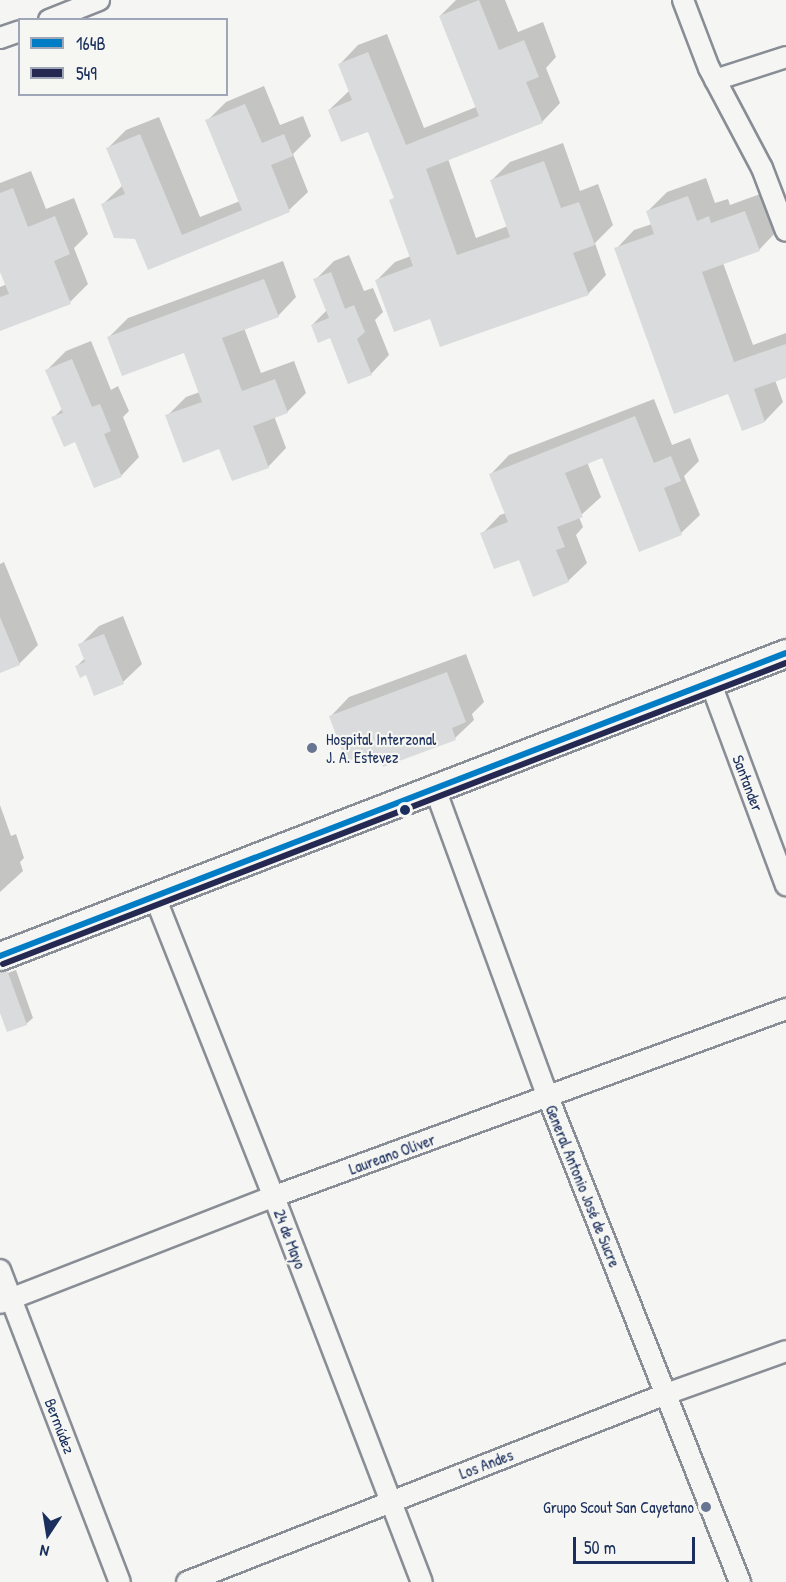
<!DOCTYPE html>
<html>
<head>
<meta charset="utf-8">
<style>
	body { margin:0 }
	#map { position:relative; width:786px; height:1582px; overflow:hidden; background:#f5f5f3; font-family:"Patrick Hand",sans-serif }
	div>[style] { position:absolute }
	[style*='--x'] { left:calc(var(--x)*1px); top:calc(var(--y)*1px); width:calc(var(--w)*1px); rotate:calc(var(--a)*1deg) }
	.shadow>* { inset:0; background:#0003 }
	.building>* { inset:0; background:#dadbdc }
	.roads { filter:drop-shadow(2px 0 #898d95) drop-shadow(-2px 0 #898d95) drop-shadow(0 2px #898d95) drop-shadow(0 -2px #898d95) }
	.street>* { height:20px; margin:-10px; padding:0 10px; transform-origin:10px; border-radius:10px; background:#f5f5f3 }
	.secondary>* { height:27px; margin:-13.5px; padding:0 13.5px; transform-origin:13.5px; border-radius:13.5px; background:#f5f5f3 }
	.bus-1>* { height:6px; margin:-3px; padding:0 3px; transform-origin:3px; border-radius:3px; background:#007dc5 }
	.bus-2>* { height:6px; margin:-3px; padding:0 3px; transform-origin:3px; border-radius:3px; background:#252850 }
	.dots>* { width:16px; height:16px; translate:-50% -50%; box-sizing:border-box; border:3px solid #f6f6f2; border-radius:50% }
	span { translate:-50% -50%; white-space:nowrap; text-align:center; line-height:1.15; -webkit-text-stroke:4.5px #f6f6f2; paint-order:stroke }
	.poi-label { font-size:16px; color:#1b2f5e }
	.left { translate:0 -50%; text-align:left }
	.right { translate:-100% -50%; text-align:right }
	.street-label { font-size:16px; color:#1b2f5e }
	.legend { position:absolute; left:18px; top:18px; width:210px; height:78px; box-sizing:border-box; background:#f6f6f2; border:2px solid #9ea6b7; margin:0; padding:8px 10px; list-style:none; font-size:18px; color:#1b2f5e }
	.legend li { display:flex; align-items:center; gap:12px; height:30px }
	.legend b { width:30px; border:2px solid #9ea6b7 }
	.north { position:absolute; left:18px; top:1504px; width:60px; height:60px; -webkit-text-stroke:4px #f6f6f2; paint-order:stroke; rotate:192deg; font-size:16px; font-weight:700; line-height:24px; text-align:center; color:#1b2f5e }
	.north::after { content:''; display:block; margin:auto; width:21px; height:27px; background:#1b2f5e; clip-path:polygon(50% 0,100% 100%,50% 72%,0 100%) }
	.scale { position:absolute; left:573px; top:1537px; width:122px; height:27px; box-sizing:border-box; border:3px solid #1b2f5e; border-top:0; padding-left:8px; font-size:18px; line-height:21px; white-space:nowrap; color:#1b2f5e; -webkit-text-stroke:4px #f6f6f2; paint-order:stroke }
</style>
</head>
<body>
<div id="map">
	<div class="shadow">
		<div style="clip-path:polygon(456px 0,505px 0,518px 32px,543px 22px,556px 57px,546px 68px,560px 103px,542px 122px,448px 159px,476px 238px,508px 226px,492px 180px,510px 162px,563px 143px,580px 191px,598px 184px,613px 225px,595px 243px,606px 275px,588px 294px,431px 317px,377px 280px,395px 262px,411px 256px,391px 201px,395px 197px,368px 130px,329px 110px,350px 90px,340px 64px,358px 45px,387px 34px,424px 128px,476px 107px,440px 16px)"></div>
		<div style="clip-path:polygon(264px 86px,280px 125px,303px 116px,311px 136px,293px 154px,308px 192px,289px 210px,149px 268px,136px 237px,102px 205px,123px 185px,108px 148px,126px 130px,159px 117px,200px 217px,240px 201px,207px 121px,226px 102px)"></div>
		<div style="clip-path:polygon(31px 171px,46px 209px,74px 198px,88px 234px,74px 248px,88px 284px,70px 302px,0 329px,0 287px,7px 284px,0 267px,0 183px)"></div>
		<div style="clip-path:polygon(706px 178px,715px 203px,728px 199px,730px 205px,763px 193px,777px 231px,759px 250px,723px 263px,753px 345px,786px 333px,786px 376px,775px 380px,783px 402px,765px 421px,742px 429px,729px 392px,616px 249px,634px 230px,652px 224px,648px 211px,667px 192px)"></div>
		<div style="clip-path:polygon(349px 255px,364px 291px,373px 288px,383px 312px,375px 320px,389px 355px,371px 374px,331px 336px,312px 325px,327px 310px,315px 280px,334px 261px)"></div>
		<div style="clip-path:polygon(283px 261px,296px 297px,278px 316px,244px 328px,261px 373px,294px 361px,306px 393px,287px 412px,274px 416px,286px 448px,268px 467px,220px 447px,167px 416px,186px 397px,200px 392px,185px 351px,109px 337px,128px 318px)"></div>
		<div style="clip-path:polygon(91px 341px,111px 390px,118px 386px,129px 411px,123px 417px,139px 457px,121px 476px,76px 440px,53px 418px,63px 408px,47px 370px,66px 351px)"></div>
		<div style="clip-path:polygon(654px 399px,672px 445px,690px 438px,699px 461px,684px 476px,700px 515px,681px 533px,603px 456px,587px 462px,601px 497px,579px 517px,583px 527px,576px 535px,587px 563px,568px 581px,519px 558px,482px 534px,500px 515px,506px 513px,491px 474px,509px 455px)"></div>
		<div style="clip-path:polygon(4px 562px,38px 645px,19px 664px,0 671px,0 564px)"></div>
		<div style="clip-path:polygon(123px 616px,142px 664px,123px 682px,95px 694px,87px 673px,77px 666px,85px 658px,80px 645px,99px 626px)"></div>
		<div style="clip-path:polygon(466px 654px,484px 702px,472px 714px,474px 720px,455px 738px,380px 754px,365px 753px,331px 716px,349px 697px)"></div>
		<div style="clip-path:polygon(0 805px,11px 836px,16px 834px,24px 858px,20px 862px,23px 871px,0 892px)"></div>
		<div style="clip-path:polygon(16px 970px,33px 1018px,26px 1024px,0 1009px,0 976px)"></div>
	</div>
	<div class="building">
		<div style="clip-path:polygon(479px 0,499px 50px,524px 40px,539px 77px,526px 82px,543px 123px,426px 169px,457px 255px,510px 237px,490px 180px,544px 161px,561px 208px,579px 202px,595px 245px,573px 253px,589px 295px,440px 347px,430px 319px,394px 332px,375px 280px,413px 266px,389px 200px,394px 198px,368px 132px,341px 142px,328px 110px,352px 100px,338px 64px,368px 52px,406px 145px,479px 116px,439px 16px)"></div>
		<div style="clip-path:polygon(245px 104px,262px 143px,284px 134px,293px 156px,271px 165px,290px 212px,148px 270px,135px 239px,114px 238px,101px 204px,125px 194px,106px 148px,140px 134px,182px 235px,242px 210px,205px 120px)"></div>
		<div style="clip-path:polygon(13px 188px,28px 227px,55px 216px,70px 254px,54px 261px,71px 304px,0 331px,0 297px,9px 294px,0 272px,0 193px)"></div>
		<div style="clip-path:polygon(688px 196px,697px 221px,709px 216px,711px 223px,745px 211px,760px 251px,702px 272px,734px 362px,786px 344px,786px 378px,754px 389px,765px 422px,742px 431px,728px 394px,674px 414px,614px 248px,654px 234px,646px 211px)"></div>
		<div style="clip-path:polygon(331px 272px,345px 309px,354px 305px,365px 332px,357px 339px,372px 375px,348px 384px,330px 338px,318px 343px,311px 325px,329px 318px,313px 279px)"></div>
		<div style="clip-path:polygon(264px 279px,279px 317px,222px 338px,242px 391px,275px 379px,288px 413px,253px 426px,269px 468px,232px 481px,219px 449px,183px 463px,165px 415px,202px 402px,184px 353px,122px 376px,107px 337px)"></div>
		<div style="clip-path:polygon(72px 359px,92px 407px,100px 404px,111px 431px,104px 434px,122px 477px,94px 488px,75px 442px,64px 447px,51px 417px,63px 413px,45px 370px)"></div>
		<div style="clip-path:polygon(635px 416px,654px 463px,671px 456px,681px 481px,664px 488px,682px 535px,639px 552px,602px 458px,565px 473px,583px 517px,557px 527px,565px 547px,556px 550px,569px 582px,533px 597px,519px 560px,494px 569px,480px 533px,508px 522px,489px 474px)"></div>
		<div style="clip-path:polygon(0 617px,20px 665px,0 673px)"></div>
		<div style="clip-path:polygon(104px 634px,124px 684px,94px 696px,86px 675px,80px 678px,75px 666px,85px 662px,78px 644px)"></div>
		<div style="clip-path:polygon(447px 672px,466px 722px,452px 728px,456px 740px,383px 767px,379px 756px,366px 760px,364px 755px,346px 762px,329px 716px)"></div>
		<div style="clip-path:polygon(7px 970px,27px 1025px,7px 1032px,0 1013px,0 971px)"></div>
	</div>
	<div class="roads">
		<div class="street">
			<div style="--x:683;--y:0;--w:73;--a:69.1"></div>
			<div style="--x:709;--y:68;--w:113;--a:62.1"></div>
			<div style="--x:762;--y:168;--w:67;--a:69.1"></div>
			<div style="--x:49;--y:20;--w:54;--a:-21.8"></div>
			<div style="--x:0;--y:38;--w:21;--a:-19"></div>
			<div style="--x:715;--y:80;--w:75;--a:-17.9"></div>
			<div style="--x:710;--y:681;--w:218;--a:69.6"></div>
			<div style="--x:434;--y:786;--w:331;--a:69.9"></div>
			<div style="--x:548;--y:1097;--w:522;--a:68.4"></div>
			<div style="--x:155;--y:897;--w:323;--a:68.4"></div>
			<div style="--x:274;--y:1197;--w:412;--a:69"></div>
			<div style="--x:0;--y:1270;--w:334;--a:69"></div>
			<div style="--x:0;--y:1303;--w:287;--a:-21.3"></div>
			<div style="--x:267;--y:1199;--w:553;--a:-20.11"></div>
			<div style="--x:187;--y:1582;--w:515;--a:-21.43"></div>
			<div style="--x:666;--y:1394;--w:127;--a:-19.7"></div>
		</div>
		<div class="secondary">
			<div style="--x:0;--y:956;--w:842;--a:-21.08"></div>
		</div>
	</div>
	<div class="bus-1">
		<div style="--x:0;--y:956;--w:842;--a:-21.08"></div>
	</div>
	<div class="bus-2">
		<div style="--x:3;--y:964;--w:839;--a:-21.03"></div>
	</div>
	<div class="dots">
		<div style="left:312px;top:748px;background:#677492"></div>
		<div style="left:405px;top:810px;background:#1b2f5e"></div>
		<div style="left:706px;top:1507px;background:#677492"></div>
	</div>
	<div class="poi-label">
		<span class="left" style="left:326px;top:748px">Hospital Interzonal<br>J. A. Estevez</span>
		<span class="right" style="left:694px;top:1507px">Grupo Scout San Cayetano</span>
	</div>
	<div class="street-label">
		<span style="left:748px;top:783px;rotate:69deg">Santander</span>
		<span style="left:392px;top:1154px;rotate:-20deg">Laureano Oliver</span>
		<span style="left:583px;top:1186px;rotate:68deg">General Antonio José de Sucre</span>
		<span style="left:290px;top:1239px;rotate:69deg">24 de Mayo</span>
		<span style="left:60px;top:1426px;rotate:69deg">Bermúdez</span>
		<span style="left:486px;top:1464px;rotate:-21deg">Los Andes</span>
	</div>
	<ul class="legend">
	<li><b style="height:8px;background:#007dc5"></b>164B</li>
	<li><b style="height:8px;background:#252850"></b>549</li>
	</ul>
	<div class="north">N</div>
	<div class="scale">50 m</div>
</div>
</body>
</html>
